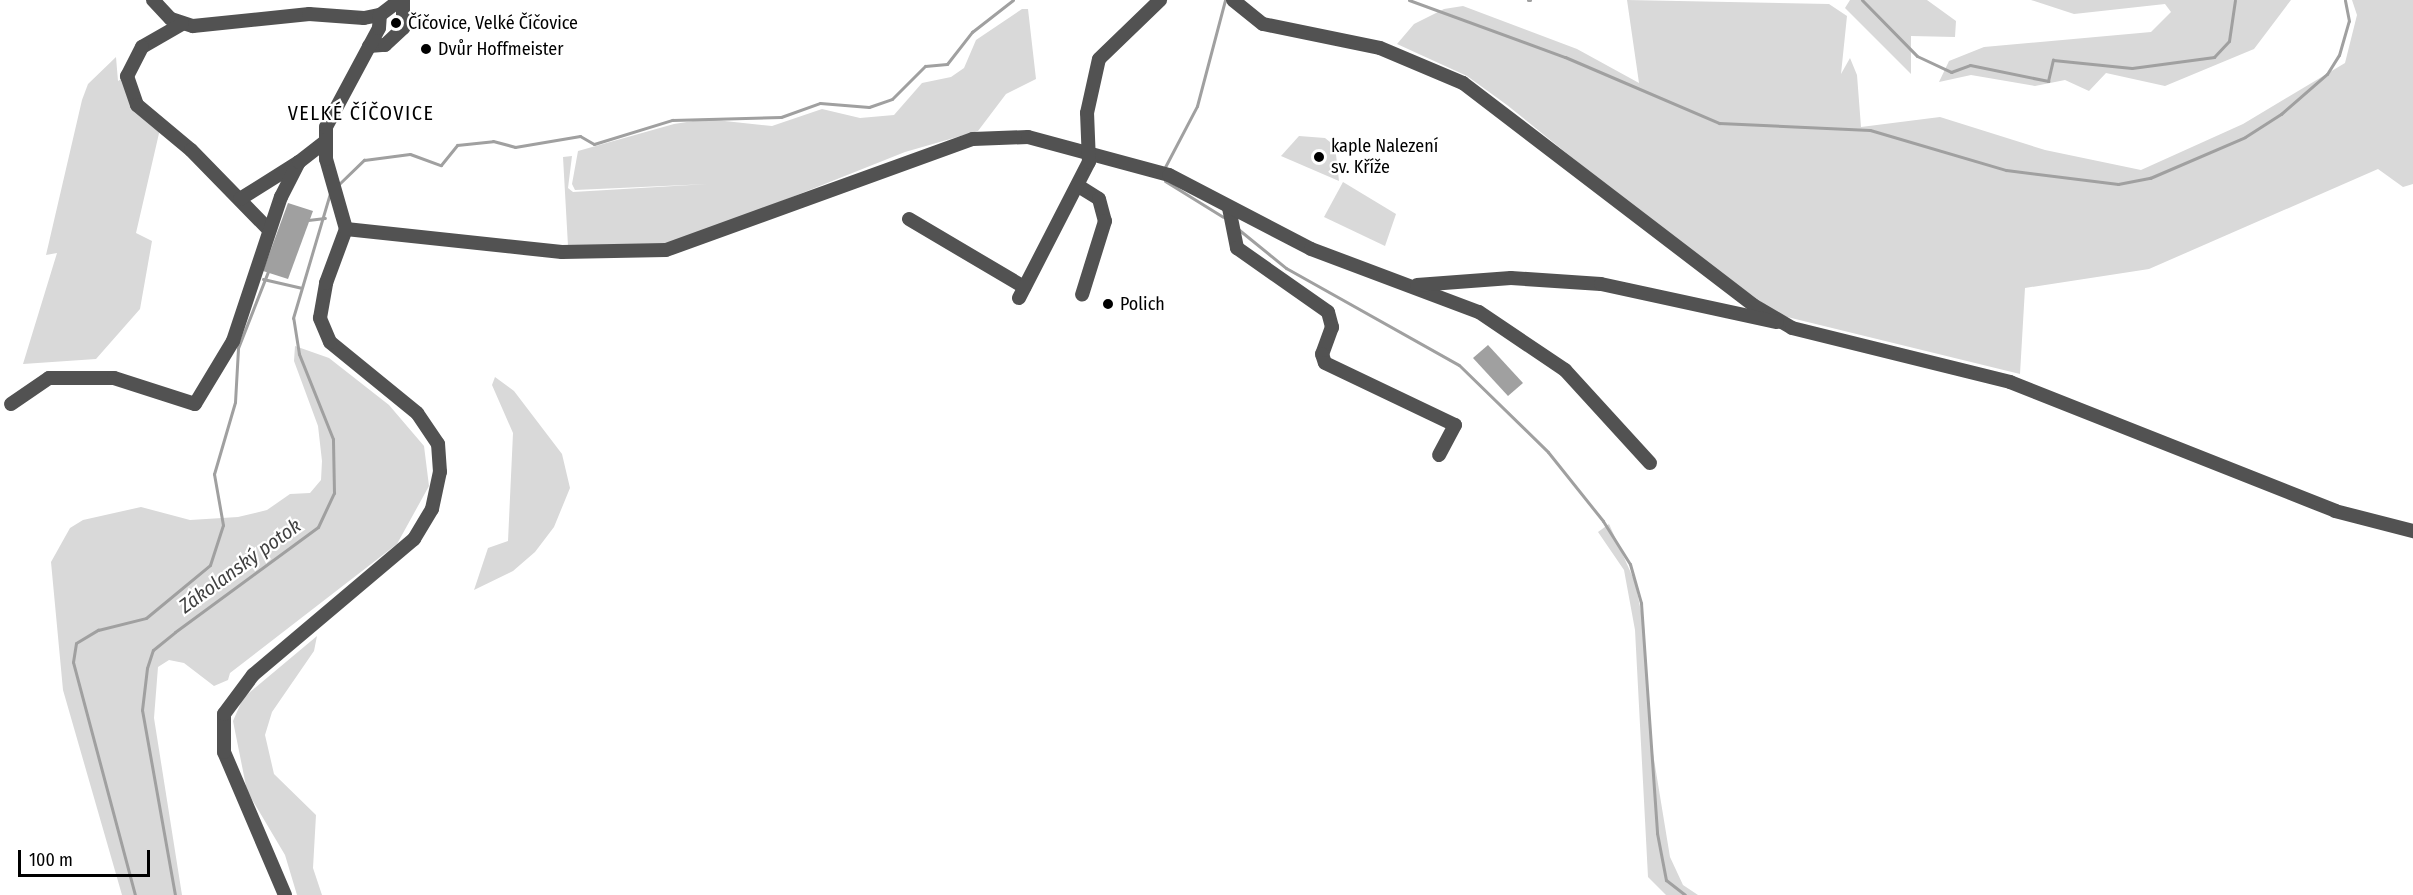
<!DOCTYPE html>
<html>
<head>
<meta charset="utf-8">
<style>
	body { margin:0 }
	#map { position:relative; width:2413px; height:895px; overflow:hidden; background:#fff; font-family:"Fira Sans Condensed",sans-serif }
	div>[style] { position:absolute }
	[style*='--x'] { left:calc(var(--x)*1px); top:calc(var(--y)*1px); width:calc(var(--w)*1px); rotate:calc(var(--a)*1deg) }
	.green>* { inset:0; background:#d9d9d9 }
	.water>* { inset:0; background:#a0a0a0 }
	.stream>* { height:3px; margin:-1.5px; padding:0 1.5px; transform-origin:1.5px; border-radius:1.5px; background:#a0a0a0 }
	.minor>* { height:14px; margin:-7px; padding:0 7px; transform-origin:7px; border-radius:7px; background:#525252 }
	.dots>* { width:16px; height:16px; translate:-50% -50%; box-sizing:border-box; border:3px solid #fff; border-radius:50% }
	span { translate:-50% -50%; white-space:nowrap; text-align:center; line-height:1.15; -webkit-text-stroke:4.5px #fff; paint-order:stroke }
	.poi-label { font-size:18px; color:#000 }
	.left { translate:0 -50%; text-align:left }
	.neighbourhood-label { font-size:20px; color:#000; letter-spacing:1.5px }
	.water-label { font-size:20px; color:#414141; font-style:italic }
	.scale { position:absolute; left:18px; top:850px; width:132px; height:27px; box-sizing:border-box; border:3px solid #000; border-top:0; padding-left:8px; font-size:18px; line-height:21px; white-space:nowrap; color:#000; -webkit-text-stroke:4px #fff; paint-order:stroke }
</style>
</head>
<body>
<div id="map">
	<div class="green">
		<div style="clip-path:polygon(1627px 0,1829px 4px,1847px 16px,1841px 74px,1850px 58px,1857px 75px,1861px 127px,1940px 117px,2045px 150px,2141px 170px,2243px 124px,2345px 63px,2357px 15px,2352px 0,2413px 0,2413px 184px,2403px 187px,2378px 169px,2149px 269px,2025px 288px,2020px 374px,1779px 315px,1658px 227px,1507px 105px,1467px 76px,1397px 44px,1414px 24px,1444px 9px,1463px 6px,1577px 49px,1639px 83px)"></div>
		<div style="clip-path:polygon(1850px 0,1927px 0,1956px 21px,1955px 37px,1911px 36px,1911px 74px,1845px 8px)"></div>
		<div style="clip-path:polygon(2031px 0,2291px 0,2254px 49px,2165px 86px,2106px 73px,2089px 91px,2065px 80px,2035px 86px,1971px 75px,1939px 82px,1949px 61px,1984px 47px,2151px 32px,2171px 12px,2165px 4px,2074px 14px)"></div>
		<div style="clip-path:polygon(1022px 9px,1028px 9px,1036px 79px,1006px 94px,978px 131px,905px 152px,684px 240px,646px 247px,568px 246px,563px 157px,572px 156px,568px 188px,573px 192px,708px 184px,575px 190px,572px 184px,578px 151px,674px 124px,706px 119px,772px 126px,822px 109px,860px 118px,894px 115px,922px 83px,951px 77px,964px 68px,976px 40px)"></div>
		<div style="clip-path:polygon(116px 57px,118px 81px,123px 78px,160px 129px,136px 233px,152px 241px,140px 309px,96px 359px,23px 364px,57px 253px,46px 255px,82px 100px,88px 84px)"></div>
		<div style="clip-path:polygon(1299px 136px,1325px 138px,1335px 146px,1339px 181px,1281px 156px)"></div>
		<div style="clip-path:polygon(1343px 182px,1396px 214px,1385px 246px,1324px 217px)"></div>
		<div style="clip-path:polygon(295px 346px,329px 358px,389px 405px,424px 446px,429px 486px,397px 544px,230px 673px,228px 680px,214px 686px,184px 663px,169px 660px,158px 667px,154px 718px,182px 895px,122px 895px,63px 690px,51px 562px,70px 528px,83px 520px,141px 507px,190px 520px,238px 517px,267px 510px,290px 494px,310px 493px,321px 480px,322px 461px,318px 426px,294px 361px)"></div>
		<div style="clip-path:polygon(495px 377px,514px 391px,562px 454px,570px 488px,554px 527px,535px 552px,513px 571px,474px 590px,488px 548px,508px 541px,513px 433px,492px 385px)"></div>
		<div style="clip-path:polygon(1609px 524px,1635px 582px,1644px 626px,1650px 735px,1670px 857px,1683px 885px,1698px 895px,1666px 895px,1648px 877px,1635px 630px,1624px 570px,1598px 532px)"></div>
		<div style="clip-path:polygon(317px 636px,314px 651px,272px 712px,265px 735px,274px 774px,316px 815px,313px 868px,322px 895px,297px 895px,285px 855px,247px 791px,233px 721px,243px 698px)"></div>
	</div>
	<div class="water">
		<div style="clip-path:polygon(288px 203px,313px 211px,288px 279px,263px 271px)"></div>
		<div style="clip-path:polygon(1488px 345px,1523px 383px,1508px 396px,1473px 358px)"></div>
	</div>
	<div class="stream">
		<div style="--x:1409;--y:0;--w:166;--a:20.1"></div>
		<div style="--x:1565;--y:57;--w:168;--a:23.2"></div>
		<div style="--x:1719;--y:123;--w:151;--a:2.7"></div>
		<div style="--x:1870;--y:130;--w:142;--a:16.4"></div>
		<div style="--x:2006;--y:170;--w:113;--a:7.1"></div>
		<div style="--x:2118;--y:184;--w:33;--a:-11"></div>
		<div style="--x:2150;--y:178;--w:103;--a:-23.3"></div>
		<div style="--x:2245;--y:137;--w:43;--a:-32.6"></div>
		<div style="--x:2281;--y:114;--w:61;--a:-41"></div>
		<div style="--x:2327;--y:74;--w:22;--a:-58"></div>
		<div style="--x:2339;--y:55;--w:35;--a:-74"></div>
		<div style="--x:2349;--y:21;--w:21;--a:-101"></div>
		<div style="--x:1528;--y:0;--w:2;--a:0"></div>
		<div style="--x:1862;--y:0;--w:78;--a:45.5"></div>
		<div style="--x:1917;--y:56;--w:38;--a:25"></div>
		<div style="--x:1951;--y:72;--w:20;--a:-20"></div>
		<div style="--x:1970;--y:65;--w:80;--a:11.6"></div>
		<div style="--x:2048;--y:81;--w:22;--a:-77"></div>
		<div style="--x:2053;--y:60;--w:79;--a:5.8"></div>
		<div style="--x:2132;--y:68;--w:83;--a:-7.6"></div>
		<div style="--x:2214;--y:57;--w:22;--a:-47"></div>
		<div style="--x:2229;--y:41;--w:41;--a:-81.7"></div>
		<div style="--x:1165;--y:167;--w:69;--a:-62.3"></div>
		<div style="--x:1197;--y:106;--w:110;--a:-75.2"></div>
		<div style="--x:1165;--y:181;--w:68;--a:31.8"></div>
		<div style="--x:339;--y:184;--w:35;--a:-44"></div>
		<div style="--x:364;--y:160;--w:46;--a:-7.4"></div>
		<div style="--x:410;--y:154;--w:33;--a:20"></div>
		<div style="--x:441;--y:165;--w:26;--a:-51"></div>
		<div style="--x:457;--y:145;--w:36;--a:-6"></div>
		<div style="--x:493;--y:141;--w:23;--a:15"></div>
		<div style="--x:515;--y:147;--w:66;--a:-9.6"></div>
		<div style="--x:580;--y:136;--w:16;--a:30"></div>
		<div style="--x:594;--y:144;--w:82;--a:-17.1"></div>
		<div style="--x:672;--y:120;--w:109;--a:-1.6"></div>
		<div style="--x:781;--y:117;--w:41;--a:-19.7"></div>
		<div style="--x:820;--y:103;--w:49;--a:4.7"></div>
		<div style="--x:869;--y:107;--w:24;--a:-19"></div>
		<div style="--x:892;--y:99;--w:47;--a:-45"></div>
		<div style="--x:925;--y:66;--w:22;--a:-5"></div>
		<div style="--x:947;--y:64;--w:41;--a:-52"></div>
		<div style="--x:972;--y:32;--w:52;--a:-38"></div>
		<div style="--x:308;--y:220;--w:17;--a:-7"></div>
		<div style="--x:1238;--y:229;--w:62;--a:39.1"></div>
		<div style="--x:1286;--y:268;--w:198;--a:29.3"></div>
		<div style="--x:1459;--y:365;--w:124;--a:44.3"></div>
		<div style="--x:1548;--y:452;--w:88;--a:51.4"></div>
		<div style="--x:1603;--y:521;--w:51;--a:57.9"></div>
		<div style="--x:1630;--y:564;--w:41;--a:74.2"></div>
		<div style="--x:1641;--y:603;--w:231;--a:86"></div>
		<div style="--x:1657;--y:833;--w:48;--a:79.2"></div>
		<div style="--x:1666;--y:880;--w:24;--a:38"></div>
		<div style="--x:263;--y:279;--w:39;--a:13"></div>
		<div style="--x:135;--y:895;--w:241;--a:-104.9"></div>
		<div style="--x:73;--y:662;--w:19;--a:-81"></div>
		<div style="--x:76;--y:643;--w:26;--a:-31"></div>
		<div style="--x:98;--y:630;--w:49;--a:-14"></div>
		<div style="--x:146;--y:618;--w:83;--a:-39.6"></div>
		<div style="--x:210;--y:565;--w:42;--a:-72"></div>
		<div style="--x:223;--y:525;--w:52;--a:-100"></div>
		<div style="--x:214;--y:474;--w:75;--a:-73.7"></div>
		<div style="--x:235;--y:402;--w:54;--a:-86.8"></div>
		<div style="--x:238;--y:348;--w:85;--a:-68.6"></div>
		<div style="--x:175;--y:895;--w:188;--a:-100.1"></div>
		<div style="--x:142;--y:710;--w:42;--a:-83.2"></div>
		<div style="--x:147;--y:668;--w:19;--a:-72"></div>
		<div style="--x:153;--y:650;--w:28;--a:-39"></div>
		<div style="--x:175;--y:632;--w:177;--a:-36.3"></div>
		<div style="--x:318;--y:527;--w:38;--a:-65"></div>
		<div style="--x:334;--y:493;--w:54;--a:-91.1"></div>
		<div style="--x:333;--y:439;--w:92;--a:-111.8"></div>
		<div style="--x:299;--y:354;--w:36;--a:-99"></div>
		<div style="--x:293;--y:318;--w:130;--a:-73.5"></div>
	</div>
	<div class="minor">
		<div style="--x:153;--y:0;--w:26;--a:47"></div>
		<div style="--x:171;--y:19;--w:23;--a:18"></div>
		<div style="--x:193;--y:26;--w:117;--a:-5.9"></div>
		<div style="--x:309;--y:14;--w:55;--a:4.2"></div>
		<div style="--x:364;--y:18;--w:16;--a:-11"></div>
		<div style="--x:380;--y:15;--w:25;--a:-37"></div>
		<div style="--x:1233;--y:0;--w:38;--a:39"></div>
		<div style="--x:1263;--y:24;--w:119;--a:11.6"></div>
		<div style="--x:1380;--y:48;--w:90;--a:22.9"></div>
		<div style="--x:1463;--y:83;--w:365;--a:37.4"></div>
		<div style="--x:1753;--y:305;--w:45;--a:30.5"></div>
		<div style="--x:1792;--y:328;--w:225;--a:13.9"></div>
		<div style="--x:2010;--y:382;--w:350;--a:21.6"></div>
		<div style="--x:2335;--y:511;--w:81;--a:14.4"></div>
		<div style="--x:182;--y:24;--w:46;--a:150.1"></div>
		<div style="--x:142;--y:47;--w:33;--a:117"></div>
		<div style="--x:127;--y:76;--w:31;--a:71"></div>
		<div style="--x:137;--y:105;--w:70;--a:39.8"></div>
		<div style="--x:191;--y:150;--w:112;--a:45.7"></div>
		<div style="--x:369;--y:46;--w:16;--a:-4"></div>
		<div style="--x:385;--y:45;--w:25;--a:-43"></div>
		<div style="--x:403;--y:28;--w:28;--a:-90"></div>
		<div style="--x:1080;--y:187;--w:22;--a:32"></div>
		<div style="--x:1099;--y:199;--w:23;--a:75"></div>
		<div style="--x:1105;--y:221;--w:77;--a:107.3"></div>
		<div style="--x:240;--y:199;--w:70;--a:-32.1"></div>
		<div style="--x:1229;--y:208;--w:41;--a:78.7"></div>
		<div style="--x:1237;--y:248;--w:111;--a:35.1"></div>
		<div style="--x:1328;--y:312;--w:16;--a:75"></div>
		<div style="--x:1332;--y:327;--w:29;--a:110"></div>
		<div style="--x:1322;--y:354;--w:9;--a:72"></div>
		<div style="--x:1325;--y:363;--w:144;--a:25.5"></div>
		<div style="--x:1455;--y:425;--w:34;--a:118"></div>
		<div style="--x:909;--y:219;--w:134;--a:30.6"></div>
		<div style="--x:346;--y:229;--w:217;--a:6.1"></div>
		<div style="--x:562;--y:252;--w:104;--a:-1.1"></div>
		<div style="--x:666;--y:250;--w:326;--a:-19.9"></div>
		<div style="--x:973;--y:139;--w:55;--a:-2.1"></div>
		<div style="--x:1028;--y:137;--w:146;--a:15.1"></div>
		<div style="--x:1169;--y:175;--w:160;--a:27.5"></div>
		<div style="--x:1311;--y:249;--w:179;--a:20.6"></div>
		<div style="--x:1479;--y:312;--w:104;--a:34"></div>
		<div style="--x:1565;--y:370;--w:126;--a:47.6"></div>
		<div style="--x:1417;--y:285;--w:94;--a:-4.3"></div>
		<div style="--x:1511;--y:278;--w:90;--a:3.8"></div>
		<div style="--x:1601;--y:284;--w:180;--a:12.2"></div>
		<div style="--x:1019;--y:298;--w:153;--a:-62.8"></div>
		<div style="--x:1089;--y:162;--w:49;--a:-92.3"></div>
		<div style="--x:1087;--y:113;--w:55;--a:-77.5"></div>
		<div style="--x:1099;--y:59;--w:85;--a:-44"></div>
		<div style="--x:11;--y:404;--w:46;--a:-34.4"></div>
		<div style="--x:49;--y:378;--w:65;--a:0"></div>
		<div style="--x:114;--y:378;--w:85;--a:17.8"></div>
		<div style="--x:195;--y:404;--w:74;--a:-58.9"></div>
		<div style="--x:233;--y:341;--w:152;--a:-71.6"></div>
		<div style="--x:281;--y:197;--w:39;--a:-63"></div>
		<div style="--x:299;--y:162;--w:33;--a:-38"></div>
		<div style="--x:285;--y:895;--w:155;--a:-113.1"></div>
		<div style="--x:224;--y:752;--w:38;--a:-90"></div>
		<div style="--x:224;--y:714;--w:49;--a:-53.4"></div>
		<div style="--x:253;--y:675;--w:211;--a:-40.2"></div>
		<div style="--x:414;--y:539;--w:35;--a:-59"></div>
		<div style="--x:432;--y:509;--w:38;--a:-78"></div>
		<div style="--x:440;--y:472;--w:28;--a:-94"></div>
		<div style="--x:438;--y:444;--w:37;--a:-124"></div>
		<div style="--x:417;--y:413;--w:112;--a:-140.8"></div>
		<div style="--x:330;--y:342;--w:26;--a:-113"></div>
		<div style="--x:320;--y:318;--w:36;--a:-80"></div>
		<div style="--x:326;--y:283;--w:58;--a:-69.7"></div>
		<div style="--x:346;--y:229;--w:73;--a:-105.9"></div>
		<div style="--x:326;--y:159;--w:32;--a:-90"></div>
		<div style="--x:326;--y:127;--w:112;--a:-61.8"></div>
		<div style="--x:379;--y:28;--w:13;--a:-86"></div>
	</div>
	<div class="dots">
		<div style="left:396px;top:23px;background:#000"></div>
		<div style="left:426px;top:49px;background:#000"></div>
		<div style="left:1319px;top:157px;background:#000"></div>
		<div style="left:1108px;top:304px;background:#000"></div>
	</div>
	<div class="poi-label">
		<span class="left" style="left:408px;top:23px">Číčovice, Velké Číčovice</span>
		<span class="left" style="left:438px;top:49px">Dvůr Hoffmeister</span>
		<span class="left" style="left:1331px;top:157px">kaple Nalezení<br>sv. Kříže</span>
		<span class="left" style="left:1120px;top:304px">Polich</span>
	</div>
	<div class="neighbourhood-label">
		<span style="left:361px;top:113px">VELKÉ ČÍČOVICE</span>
	</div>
	<div class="water-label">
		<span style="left:240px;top:566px;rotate:-36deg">Zákolanský potok</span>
	</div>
	<div class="scale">100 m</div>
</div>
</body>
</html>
